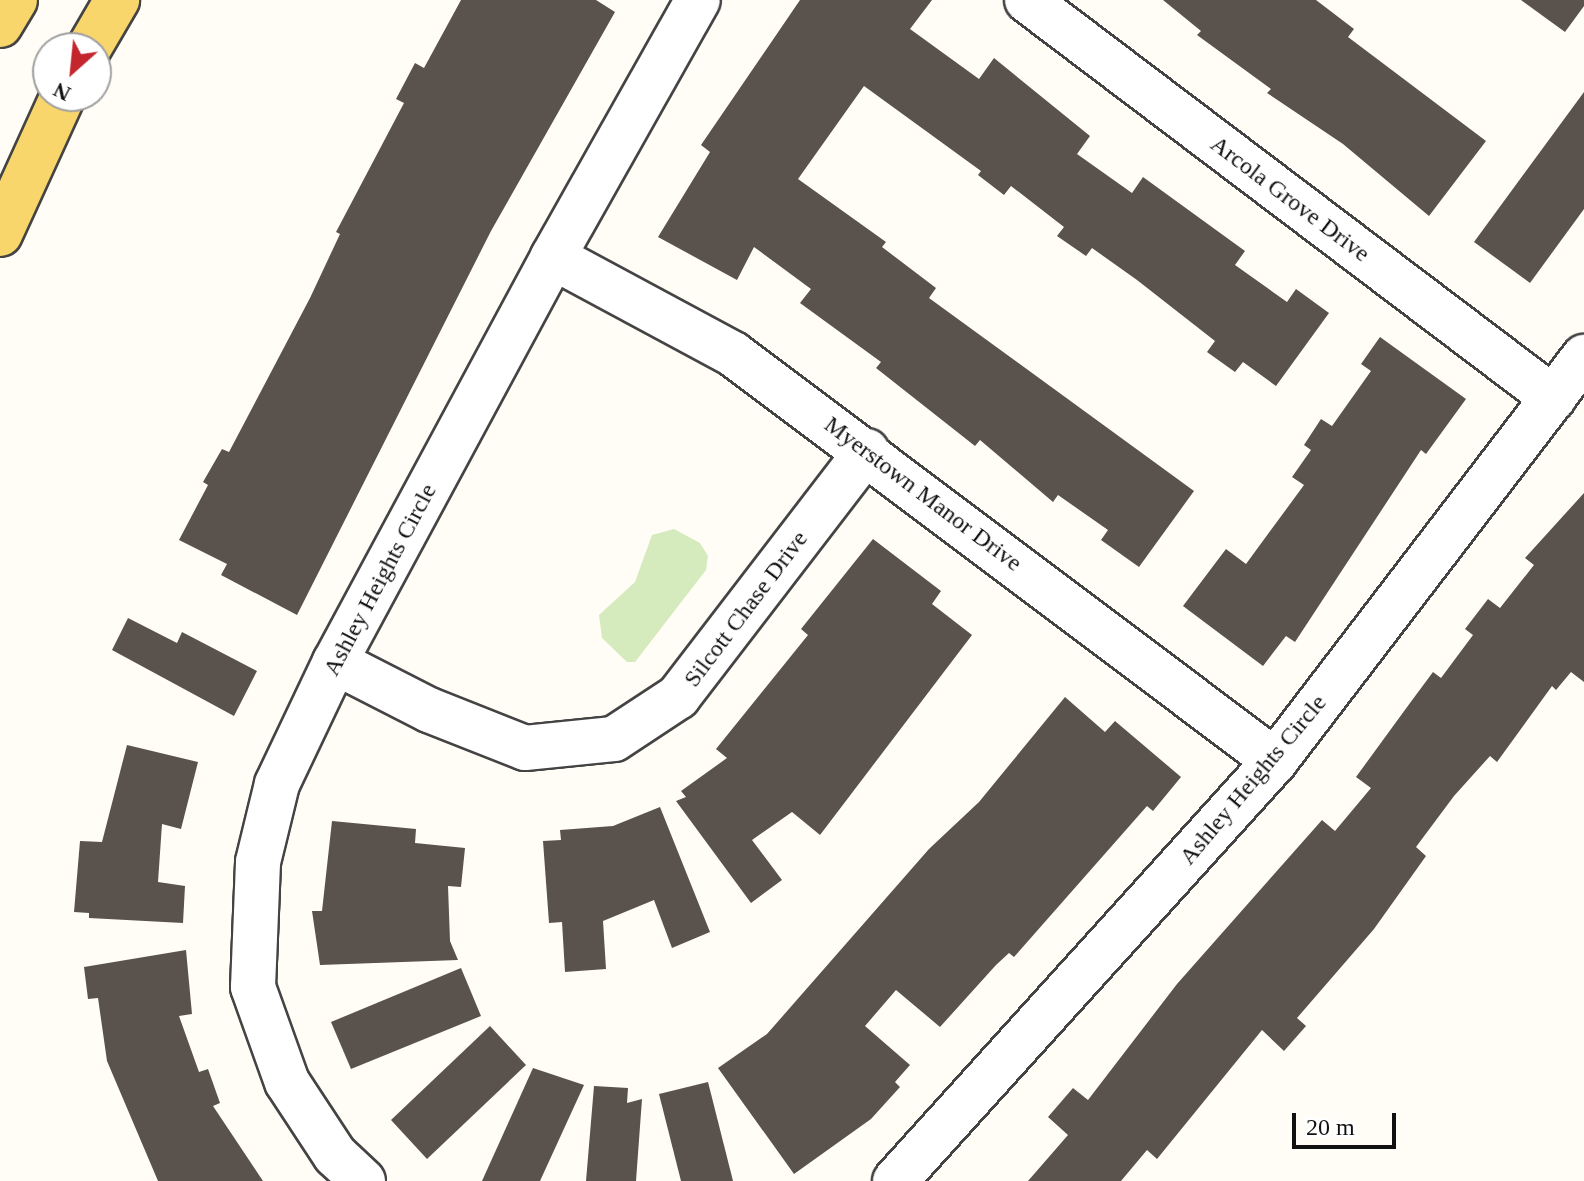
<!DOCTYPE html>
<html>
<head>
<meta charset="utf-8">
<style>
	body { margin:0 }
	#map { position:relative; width:1584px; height:1181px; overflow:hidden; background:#fffdf5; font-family:"Times New Roman",serif }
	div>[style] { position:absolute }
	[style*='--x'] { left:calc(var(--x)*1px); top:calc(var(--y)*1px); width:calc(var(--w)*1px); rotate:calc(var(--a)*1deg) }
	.green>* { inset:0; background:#d5ebbd }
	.building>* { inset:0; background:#5a524d }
	.roads { filter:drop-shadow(2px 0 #444) drop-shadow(-2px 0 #444) drop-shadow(0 2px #444) drop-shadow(0 -2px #444) }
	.minor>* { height:44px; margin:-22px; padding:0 22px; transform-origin:22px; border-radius:22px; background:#fff }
	.major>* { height:44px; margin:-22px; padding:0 22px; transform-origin:22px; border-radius:22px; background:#f9d66b }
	span { translate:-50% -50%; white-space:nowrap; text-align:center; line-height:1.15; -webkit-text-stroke:8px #fff; paint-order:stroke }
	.street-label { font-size:24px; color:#111 }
	.north { position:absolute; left:32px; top:32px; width:80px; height:80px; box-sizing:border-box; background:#fff; border:2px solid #a0a0a0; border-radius:50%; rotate:207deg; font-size:22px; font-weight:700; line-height:32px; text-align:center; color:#111 }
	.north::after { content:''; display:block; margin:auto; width:28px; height:36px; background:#c4262e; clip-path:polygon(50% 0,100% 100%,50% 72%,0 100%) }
	.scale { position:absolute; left:1292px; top:1113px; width:104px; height:36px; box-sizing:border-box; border:4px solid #111; border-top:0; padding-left:10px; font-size:24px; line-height:28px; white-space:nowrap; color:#111; -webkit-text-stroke:6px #fff; paint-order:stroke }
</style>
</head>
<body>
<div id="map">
	<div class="green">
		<div style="clip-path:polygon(674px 529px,700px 543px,708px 556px,706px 570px,635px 662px,627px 662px,602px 638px,599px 615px,635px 582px,652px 535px)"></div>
	</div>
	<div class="building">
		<div style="clip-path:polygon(461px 0,596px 0,615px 12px,491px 231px,297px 615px,221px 575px,227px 564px,179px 540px,208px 485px,203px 482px,222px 449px,229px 452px,310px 298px,340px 234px,336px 232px,404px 103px,396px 99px,415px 63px,424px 68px)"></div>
		<div style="clip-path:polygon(800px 0,932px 0,910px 29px,979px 79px,994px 58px,1090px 136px,1077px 154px,1132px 193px,1143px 177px,1245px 251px,1235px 265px,1287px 302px,1296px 289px,1329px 313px,1276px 386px,1243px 362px,1235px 372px,1207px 352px,1215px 341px,1137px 280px,1092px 248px,1086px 256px,1057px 236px,1064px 227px,1011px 186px,1004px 195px,978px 175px,981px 171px,864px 86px,798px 179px,886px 242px,882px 247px,936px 288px,929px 298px,1194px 491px,1139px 567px,1101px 540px,1108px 530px,1058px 495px,1053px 502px,980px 440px,975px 446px,876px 368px,881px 362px,800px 303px,811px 289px,754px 247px,737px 280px,658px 237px,710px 152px,701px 145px)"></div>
		<div style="clip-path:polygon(1163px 0,1316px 0,1354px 29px,1348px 37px,1486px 141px,1429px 216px,1343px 144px,1267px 93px,1271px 89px,1197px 35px,1201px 31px)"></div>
		<div style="clip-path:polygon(1521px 0,1584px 0,1584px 6px,1565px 32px)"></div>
		<div style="clip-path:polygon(1584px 92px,1584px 209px,1530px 283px,1474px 242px)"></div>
		<div style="clip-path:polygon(1380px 337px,1466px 399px,1426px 454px,1421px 450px,1295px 642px,1286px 636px,1263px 666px,1183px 606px,1226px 549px,1246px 564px,1304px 485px,1292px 477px,1311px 450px,1304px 445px,1321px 419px,1332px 426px,1371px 371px,1361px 364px)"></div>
		<div style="clip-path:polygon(1584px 493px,1584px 682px,1571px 672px,1556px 690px,1552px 686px,1497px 762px,1490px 756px,1454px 796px,1416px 847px,1426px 856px,1374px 929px,1297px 1018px,1306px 1026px,1284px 1051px,1262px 1030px,1157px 1159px,1147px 1150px,1121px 1181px,1028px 1181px,1068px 1135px,1048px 1117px,1073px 1088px,1088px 1100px,1177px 984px,1322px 820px,1335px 831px,1371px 788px,1356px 777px,1410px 703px,1433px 672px,1441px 678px,1473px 635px,1465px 629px,1488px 599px,1500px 608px,1534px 565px,1525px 558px)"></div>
		<div style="clip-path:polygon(873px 539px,941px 591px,932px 604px,972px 635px,820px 835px,792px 812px,752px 840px,782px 880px,751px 903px,676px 801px,686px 797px,681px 791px,727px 758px,716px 749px,808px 635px,801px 629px)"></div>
		<div style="clip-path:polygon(128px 618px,177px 643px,182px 632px,257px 671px,234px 716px,112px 650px)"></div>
		<div style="clip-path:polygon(1065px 697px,1105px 732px,1115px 721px,1181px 777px,1153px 811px,1147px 806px,1014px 957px,1009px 953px,996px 965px,940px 1027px,896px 990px,865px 1026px,910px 1065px,895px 1082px,900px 1087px,871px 1119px,794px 1174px,718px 1068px,767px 1034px,929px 849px,979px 802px)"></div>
		<div style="clip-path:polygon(127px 745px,198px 762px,181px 829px,162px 824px,158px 882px,185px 886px,183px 923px,89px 918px,89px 913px,74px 912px,80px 841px,102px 842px)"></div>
		<div style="clip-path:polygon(660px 807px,710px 932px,672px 948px,654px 900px,603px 921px,606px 969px,565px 972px,562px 922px,549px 923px,543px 841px,561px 840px,560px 830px,613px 826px)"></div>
		<div style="clip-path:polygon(332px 821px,416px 829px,415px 843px,465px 848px,461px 887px,448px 886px,450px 941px,458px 960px,320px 965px,312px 911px,322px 911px)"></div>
		<div style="clip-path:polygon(186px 950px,192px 1014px,179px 1016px,199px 1072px,208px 1069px,220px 1103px,213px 1106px,263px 1181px,158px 1181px,107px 1061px,98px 998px,88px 999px,84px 967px)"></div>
		<div style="clip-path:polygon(461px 968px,481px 1016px,351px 1069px,331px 1022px)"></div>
		<div style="clip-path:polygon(490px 1026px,526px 1065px,427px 1159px,391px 1120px)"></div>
		<div style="clip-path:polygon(533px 1068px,584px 1085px,540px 1181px,482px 1181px)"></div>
		<div style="clip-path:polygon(708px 1082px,733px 1181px,681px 1181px,659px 1094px)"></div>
		<div style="clip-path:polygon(594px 1086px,628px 1088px,627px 1103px,642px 1099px,636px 1181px,586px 1181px)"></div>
	</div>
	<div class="roads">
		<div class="minor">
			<div style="--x:1027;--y:0;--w:660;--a:37.11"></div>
			<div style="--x:553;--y:257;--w:204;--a:28.3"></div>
			<div style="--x:733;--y:354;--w:678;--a:36.9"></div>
			<div style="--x:335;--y:662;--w:106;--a:27.1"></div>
			<div style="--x:429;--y:710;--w:103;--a:21.6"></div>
			<div style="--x:525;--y:748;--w:89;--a:-5.8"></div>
			<div style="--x:614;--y:739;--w:77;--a:-33.3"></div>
			<div style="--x:678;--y:697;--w:310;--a:-52.5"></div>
			<div style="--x:363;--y:1181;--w:38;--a:-137"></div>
			<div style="--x:335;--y:1155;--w:87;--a:-123.3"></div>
			<div style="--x:287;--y:1082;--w:101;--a:-109.7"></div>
			<div style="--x:253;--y:987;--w:125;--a:-87.7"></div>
			<div style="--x:258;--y:862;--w:80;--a:-76.3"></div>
			<div style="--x:277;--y:784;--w:135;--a:-64.6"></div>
			<div style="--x:335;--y:662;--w:460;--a:-61.7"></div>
			<div style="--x:553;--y:257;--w:295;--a:-60.6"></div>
			<div style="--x:895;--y:1181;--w:566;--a:-47.86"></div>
			<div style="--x:1275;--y:761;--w:509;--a:-52.59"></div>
		</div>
		<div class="major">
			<div style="--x:0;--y:25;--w:29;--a:-59"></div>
			<div style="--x:89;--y:48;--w:56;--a:-59.7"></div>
			<div style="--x:0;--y:234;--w:152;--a:-65.5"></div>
		</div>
	</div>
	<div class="street-label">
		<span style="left:1290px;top:199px;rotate:37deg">Arcola Grove Drive</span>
		<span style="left:923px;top:494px;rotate:37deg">Myerstown Manor Drive</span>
		<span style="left:380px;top:580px;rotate:-62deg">Ashley Heights Circle</span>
		<span style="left:746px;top:609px;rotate:-53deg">Silcott Chase Drive</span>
		<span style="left:1253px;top:780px;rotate:-50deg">Ashley Heights Circle</span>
	</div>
	<div class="north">N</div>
	<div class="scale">20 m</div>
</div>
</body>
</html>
